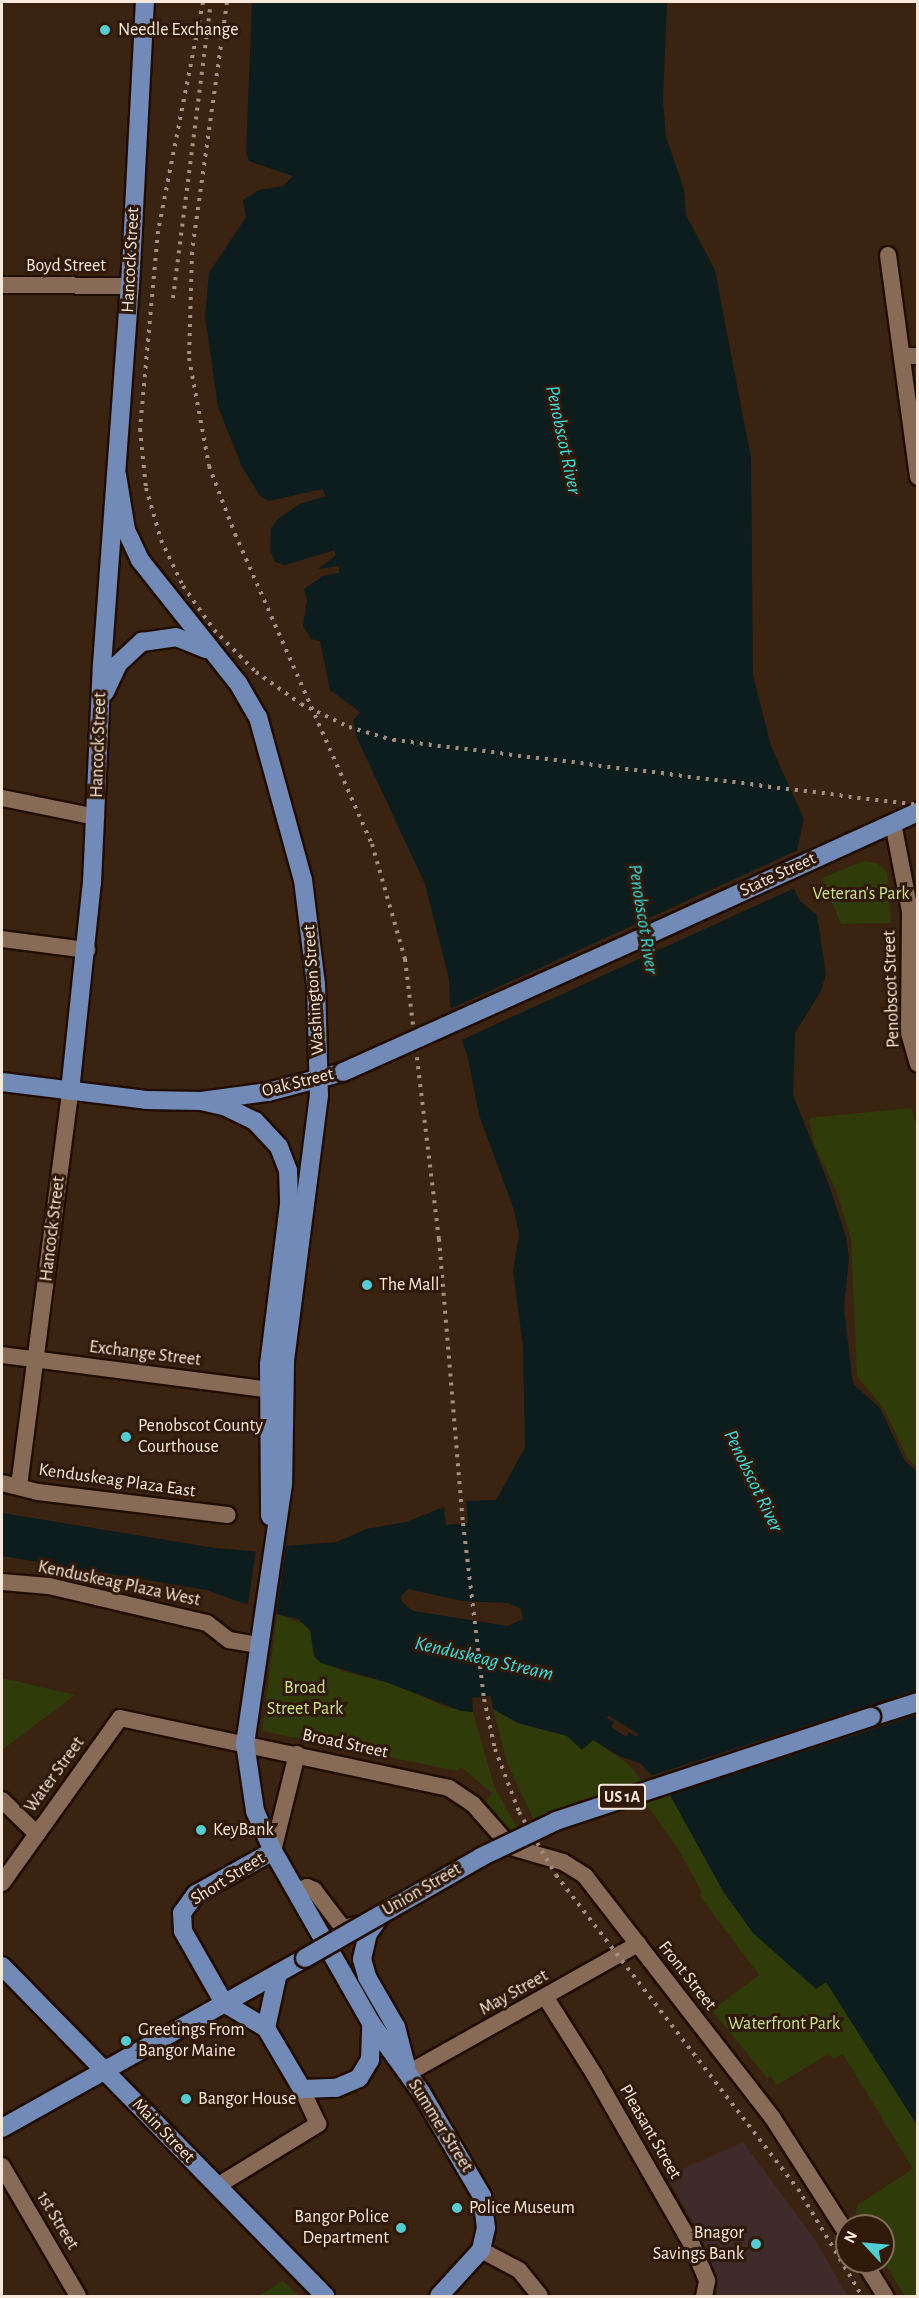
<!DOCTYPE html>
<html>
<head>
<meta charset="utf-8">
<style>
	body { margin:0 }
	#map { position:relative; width:919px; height:2298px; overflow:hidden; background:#3a2311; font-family:"Alegreya Sans",sans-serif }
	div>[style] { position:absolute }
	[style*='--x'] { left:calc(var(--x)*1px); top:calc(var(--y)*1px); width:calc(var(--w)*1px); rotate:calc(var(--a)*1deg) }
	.commercial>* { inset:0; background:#3f2b29 }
	.green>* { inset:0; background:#303b0a }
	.water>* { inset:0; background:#0d1c1d }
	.pier>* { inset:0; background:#3a2311 }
	.roads { filter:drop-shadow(2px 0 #200c00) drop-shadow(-2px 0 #200c00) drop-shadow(0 2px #200c00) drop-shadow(0 -2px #200c00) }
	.minor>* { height:16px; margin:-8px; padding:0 8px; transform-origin:8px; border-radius:8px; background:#876b57 }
	.major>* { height:18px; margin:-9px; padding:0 9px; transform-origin:9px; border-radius:9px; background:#718ab8 }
	.rail>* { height:4px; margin-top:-2px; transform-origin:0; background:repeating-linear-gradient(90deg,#a28f80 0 3px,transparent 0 9px) }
	.bridges { filter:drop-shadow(2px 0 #200c00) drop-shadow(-2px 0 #200c00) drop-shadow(0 2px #200c00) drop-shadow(0 -2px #200c00) }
	.major-bridge>* { height:18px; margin:-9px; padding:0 9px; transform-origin:9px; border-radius:9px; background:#718ab8 }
	.dots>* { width:16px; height:16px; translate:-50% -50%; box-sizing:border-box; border:3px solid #301907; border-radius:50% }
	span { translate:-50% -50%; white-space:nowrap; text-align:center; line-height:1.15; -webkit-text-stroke:6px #301907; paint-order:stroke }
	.shield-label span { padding:2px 4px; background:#301907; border:2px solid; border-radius:4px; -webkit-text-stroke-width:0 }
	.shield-label { font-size:16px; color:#f8e8dc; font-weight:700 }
	.poi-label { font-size:18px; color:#f8e8dc }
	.left { translate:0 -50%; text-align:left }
	.right { translate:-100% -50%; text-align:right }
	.street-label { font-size:18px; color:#f8e8dc }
	.park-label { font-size:18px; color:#c9e47e }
	.water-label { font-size:20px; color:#34e1e5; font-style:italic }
	.frame { position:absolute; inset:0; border:3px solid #f8e8dc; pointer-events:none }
	.north { position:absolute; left:835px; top:2214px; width:60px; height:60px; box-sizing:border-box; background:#301907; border:2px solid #806c5c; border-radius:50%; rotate:296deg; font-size:16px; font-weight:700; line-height:24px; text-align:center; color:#f8e8dc }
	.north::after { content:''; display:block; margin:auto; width:21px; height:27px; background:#51ccd2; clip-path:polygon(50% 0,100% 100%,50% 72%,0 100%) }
</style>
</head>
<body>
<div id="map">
	<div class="commercial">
		<div style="clip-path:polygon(743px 2142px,814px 2238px,848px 2296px,717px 2296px,718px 2281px,703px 2241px,667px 2176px)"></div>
	</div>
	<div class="green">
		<div style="clip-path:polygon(863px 861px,877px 863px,887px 872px,891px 923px,841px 924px,822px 878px)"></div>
		<div style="clip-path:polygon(911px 1108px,918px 1130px,917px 1468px,908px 1459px,884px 1409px,857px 1376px,851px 1239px,836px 1190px,815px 1147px,809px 1118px)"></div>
		<div style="clip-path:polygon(277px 1614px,306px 1625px,312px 1635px,313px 1651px,341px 1671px,396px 1685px,448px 1708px,473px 1712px,494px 1786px,525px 1842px,521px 1844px,486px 1801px,492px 1793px,461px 1767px,457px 1771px,262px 1731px)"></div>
		<div style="clip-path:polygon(2px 1678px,75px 1695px,2px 1750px)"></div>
		<div style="clip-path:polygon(493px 1709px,518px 1723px,567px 1736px,582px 1749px,593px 1740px,627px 1763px,658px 1799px,670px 1795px,723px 1891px,753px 1933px,816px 1988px,826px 1982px,917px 2125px,917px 2296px,905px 2296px,883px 2261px,883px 2226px,861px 2226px,856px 2217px,857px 2205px,913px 2169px,843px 2054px,834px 2059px,828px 2054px,777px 2085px,771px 2076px,767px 2078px,712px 2010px,759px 1975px,700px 1896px,701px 1891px,677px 1847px,632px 1785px,534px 1821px,507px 1762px)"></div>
		<div style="clip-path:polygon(283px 2281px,299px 2296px,258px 2296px)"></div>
	</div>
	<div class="water">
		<div style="clip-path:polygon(evenodd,252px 2px,667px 2px,663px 100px,666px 137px,684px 189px,686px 215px,715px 270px,751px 458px,753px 675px,771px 746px,804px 819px,790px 881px,800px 901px,817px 915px,826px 974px,821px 991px,795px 1033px,793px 1095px,829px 1185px,846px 1237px,849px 1258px,844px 1307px,852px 1377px,854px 1385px,880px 1408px,905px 1461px,917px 1472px,917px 2125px,826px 1982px,816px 1989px,753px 1933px,723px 1891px,670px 1795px,640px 1763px,619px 1756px,593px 1740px,582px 1750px,567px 1736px,518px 1723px,493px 1709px,491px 1696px,472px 1698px,473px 1712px,461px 1711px,386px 1682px,321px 1663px,314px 1656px,310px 1630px,298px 1619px,277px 1614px,277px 1609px,242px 1603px,207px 1590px,2px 1556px,2px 1513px,215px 1548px,285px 1554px,286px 1546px,337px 1542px,366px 1529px,406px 1522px,444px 1507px,446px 1525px,468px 1523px,466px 1501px,496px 1500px,525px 1448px,523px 1347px,513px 1271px,519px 1235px,514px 1210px,479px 1115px,468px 1058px,450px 1004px,449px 979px,425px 884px,357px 738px,353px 721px,360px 712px,330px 690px,320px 641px,311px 639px,303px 626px,307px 600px,304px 589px,323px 576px,339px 573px,339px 566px,318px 569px,335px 556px,335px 550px,285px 565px,275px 562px,270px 550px,271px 528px,279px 518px,300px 504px,326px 496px,322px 489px,269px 501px,260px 496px,242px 467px,218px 407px,205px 316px,209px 273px,246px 217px,243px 200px,259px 190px,283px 186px,293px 176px,249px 161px,246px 153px,252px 2px,408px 1589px,462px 1601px,508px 1603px,521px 1609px,523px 1619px,508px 1626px,413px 1611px,402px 1602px,401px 1596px,408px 1589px)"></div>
	</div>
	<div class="pier">
		<div style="clip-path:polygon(800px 849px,795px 888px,457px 1042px,448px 1010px)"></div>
		<div style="clip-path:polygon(256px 1550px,285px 1554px,277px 1609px,248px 1604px)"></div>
		<div style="clip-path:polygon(917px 1690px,917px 1715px,666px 1796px,650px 1776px)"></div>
		<div style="clip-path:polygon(608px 1715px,638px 1734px,637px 1737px,629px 1732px,626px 1737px,611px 1727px,614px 1722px,607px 1718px)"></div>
	</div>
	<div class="roads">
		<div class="minor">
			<div style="--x:888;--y:255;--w:224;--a:82.3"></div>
			<div style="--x:2;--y:285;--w:128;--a:0.4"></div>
			<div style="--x:902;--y:356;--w:16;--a:0"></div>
			<div style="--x:2;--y:798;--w:96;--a:11.4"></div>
			<div style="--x:893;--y:823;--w:90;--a:79.1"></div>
			<div style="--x:910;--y:911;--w:122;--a:90.5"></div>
			<div style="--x:909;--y:1033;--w:32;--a:74"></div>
			<div style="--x:2;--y:939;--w:86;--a:7.4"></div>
			<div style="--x:2;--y:1355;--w:280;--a:7.4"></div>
			<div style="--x:2;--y:1483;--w:37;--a:14"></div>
			<div style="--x:38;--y:1492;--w:191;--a:6.9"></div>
			<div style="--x:19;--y:1486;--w:398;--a:-82.6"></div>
			<div style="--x:2;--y:1582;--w:47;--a:4.9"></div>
			<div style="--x:49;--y:1586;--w:162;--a:13.2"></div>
			<div style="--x:207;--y:1623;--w:28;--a:38"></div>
			<div style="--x:229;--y:1640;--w:28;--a:10"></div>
			<div style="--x:2;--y:1800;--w:49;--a:44.2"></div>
			<div style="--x:273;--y:1851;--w:100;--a:-76.1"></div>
			<div style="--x:2;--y:1883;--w:203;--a:-54.4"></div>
			<div style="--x:120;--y:1718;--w:336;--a:12"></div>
			<div style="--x:449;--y:1788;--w:29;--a:34"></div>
			<div style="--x:473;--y:1804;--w:57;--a:48.5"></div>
			<div style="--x:511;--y:1847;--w:54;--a:16.1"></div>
			<div style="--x:563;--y:1862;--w:26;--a:32"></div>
			<div style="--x:585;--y:1876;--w:305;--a:52.2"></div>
			<div style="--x:772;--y:2117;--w:139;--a:57.3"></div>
			<div style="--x:295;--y:1891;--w:13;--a:-18"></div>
			<div style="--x:307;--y:1887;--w:8;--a:23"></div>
			<div style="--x:314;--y:1890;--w:48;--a:52.7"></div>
			<div style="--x:343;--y:1928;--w:18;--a:-13"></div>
			<div style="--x:546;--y:1998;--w:90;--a:57.7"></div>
			<div style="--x:594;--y:2074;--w:197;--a:60.2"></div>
			<div style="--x:692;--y:2245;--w:39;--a:67"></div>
			<div style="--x:707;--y:2281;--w:15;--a:101"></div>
			<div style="--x:408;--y:2073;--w:264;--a:-29.3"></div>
			<div style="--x:2;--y:2166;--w:151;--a:59.7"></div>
			<div style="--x:217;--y:2186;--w:119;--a:-31.5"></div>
			<div style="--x:318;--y:2124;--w:38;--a:-115"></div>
			<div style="--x:481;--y:2250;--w:43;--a:27.8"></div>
			<div style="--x:519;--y:2270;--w:33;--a:51"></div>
			<div style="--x:864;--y:2262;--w:40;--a:58"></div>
		</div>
		<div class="major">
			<div style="--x:117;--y:475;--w:56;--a:80.7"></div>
			<div style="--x:126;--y:530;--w:33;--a:65"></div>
			<div style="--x:140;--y:560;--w:157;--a:51.5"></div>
			<div style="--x:238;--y:683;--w:39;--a:60"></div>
			<div style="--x:258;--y:717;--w:169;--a:74.6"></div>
			<div style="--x:303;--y:880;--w:105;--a:82.9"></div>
			<div style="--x:316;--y:984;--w:111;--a:88.5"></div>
			<div style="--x:319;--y:1095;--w:269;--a:97.3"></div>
			<div style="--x:285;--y:1362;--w:122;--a:90.9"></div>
			<div style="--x:283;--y:1484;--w:262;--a:98.3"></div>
			<div style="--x:245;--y:1743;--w:69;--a:81.6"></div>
			<div style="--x:255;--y:1811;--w:44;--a:65.8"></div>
			<div style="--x:273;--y:1851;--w:198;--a:60.3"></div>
			<div style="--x:371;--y:2023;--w:85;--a:54.1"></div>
			<div style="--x:421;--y:2092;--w:121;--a:59.6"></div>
			<div style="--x:482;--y:2196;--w:32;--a:83"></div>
			<div style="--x:486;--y:2228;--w:23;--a:103"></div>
			<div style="--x:481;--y:2250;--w:62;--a:132.4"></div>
			<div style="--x:105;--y:692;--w:31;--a:-65"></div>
			<div style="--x:118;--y:664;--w:33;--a:-43"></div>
			<div style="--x:142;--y:642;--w:34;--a:-8"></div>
			<div style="--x:176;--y:637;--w:32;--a:22"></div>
			<div style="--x:639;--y:939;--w:307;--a:-24.5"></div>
			<div style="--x:2;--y:1082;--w:145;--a:7.1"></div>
			<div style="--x:146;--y:1100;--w:55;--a:1"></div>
			<div style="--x:201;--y:1101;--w:68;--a:-7.7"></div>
			<div style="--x:268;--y:1092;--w:78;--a:-14.9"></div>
			<div style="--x:70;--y:1091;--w:209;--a:-84"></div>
			<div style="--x:92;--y:883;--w:218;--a:-87.4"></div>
			<div style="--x:102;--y:665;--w:380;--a:-85.8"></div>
			<div style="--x:130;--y:286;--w:284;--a:-87"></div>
			<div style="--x:201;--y:1101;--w:26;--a:13"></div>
			<div style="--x:226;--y:1107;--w:32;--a:26"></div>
			<div style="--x:255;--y:1121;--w:35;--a:47"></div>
			<div style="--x:279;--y:1147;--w:25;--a:69"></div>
			<div style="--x:288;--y:1170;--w:34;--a:88"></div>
			<div style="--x:289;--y:1204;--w:161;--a:97.1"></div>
			<div style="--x:269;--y:1364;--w:152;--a:89.6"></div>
			<div style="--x:871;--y:1717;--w:49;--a:-17.7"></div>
			<div style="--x:382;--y:1914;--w:24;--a:126"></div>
			<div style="--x:368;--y:1933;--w:27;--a:103"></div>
			<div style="--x:362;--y:1959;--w:19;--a:74"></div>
			<div style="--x:367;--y:1977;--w:58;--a:59.9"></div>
			<div style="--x:396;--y:2027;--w:40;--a:75.6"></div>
			<div style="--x:2;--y:1966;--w:462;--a:45.6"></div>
			<div style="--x:224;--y:2003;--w:49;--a:30.8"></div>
			<div style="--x:266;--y:2028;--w:71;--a:59.5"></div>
			<div style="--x:302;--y:2089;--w:34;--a:-2"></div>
			<div style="--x:336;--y:2088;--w:25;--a:-23"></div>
			<div style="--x:359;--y:2078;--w:21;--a:-59"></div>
			<div style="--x:370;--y:2060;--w:37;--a:-88"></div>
			<div style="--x:224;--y:2003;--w:83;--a:-119.7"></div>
			<div style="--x:183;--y:1931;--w:18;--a:-93"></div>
			<div style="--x:182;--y:1913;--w:24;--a:-54"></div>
			<div style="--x:196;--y:1894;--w:88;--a:-29.2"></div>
			<div style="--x:266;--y:2028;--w:56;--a:-77.7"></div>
			<div style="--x:2;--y:2128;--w:347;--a:-29.3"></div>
		</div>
	</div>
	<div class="rail">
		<div style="--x:203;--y:2;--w:233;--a:101.1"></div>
		<div style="--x:158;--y:231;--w:199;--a:95.2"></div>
		<div style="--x:140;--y:429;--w:59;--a:84.2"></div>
		<div style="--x:146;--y:488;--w:54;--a:73.9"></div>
		<div style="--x:161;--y:540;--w:51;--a:64.4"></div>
		<div style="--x:183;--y:586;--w:54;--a:54.8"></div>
		<div style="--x:214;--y:630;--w:59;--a:45"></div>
		<div style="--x:256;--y:672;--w:55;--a:35.4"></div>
		<div style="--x:301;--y:704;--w:53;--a:25.6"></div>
		<div style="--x:349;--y:727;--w:46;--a:16.5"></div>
		<div style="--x:393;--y:740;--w:529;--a:7.06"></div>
		<div style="--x:227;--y:2;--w:252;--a:98"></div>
		<div style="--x:192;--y:252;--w:106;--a:91.6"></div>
		<div style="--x:189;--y:358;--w:110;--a:79.5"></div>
		<div style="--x:209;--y:466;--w:73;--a:69.1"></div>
		<div style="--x:235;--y:534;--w:339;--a:66.2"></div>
		<div style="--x:372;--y:844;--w:120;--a:74"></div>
		<div style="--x:405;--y:959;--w:282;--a:83.1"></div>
		<div style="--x:439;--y:1239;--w:285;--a:85.2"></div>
		<div style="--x:463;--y:1523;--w:177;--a:83.2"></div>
		<div style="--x:484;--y:1699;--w:51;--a:77.6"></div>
		<div style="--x:495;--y:1749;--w:67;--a:69.1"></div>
		<div style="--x:519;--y:1812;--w:73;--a:59.6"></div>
		<div style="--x:556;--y:1875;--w:396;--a:52.4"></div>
		<div style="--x:798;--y:2189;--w:125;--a:59.1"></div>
		<div style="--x:173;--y:298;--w:297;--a:-82.7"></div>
	</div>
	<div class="bridges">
		<div class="major-bridge">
			<div style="--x:343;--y:1072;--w:325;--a:-24.2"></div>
			<div style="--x:305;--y:1958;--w:203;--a:-29.8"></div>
			<div style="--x:481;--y:1857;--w:83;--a:-25.6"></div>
			<div style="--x:556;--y:1821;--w:332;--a:-18.3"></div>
		</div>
	</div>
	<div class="dots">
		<div style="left:105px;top:30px;background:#51ccd2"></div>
		<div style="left:367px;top:1285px;background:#51ccd2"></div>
		<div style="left:126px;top:1437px;background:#51ccd2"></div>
		<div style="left:201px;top:1830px;background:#51ccd2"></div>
		<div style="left:126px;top:2041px;background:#51ccd2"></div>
		<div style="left:186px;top:2099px;background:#51ccd2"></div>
		<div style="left:457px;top:2208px;background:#51ccd2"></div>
		<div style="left:401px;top:2228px;background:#51ccd2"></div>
		<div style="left:756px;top:2244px;background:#51ccd2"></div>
	</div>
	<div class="shield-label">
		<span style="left:622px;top:1797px">US 1A</span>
	</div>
	<div class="poi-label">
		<span class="left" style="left:118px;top:30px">Needle Exchange</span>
		<span class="left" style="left:379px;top:1285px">The Mall</span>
		<span class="left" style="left:138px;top:1437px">Penobscot County<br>Courthouse</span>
		<span class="left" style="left:213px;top:1830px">KeyBank</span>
		<span class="left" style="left:138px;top:2041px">Greetings From<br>Bangor Maine</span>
		<span class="left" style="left:198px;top:2099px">Bangor House</span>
		<span class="left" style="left:469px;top:2208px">Police Museum</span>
		<span class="right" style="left:389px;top:2228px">Bangor Police<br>Department</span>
		<span class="right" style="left:744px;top:2244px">Bnagor<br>Savings Bank</span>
	</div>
	<div class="street-label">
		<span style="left:131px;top:260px;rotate:-87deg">Hancock Street</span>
		<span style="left:66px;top:266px">Boyd Street</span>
		<span style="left:99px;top:745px;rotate:-88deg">Hancock Street</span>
		<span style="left:778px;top:875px;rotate:-25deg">State Street</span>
		<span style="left:892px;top:989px;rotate:-92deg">Penobscot Street</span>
		<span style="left:314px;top:990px;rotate:-94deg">Washington Street</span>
		<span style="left:298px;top:1083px;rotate:-14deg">Oak Street</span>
		<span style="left:53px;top:1229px;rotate:-83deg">Hancock Street</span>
		<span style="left:145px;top:1354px;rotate:7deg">Exchange Street</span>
		<span style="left:117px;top:1481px;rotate:8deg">Kenduskeag Plaza East</span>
		<span style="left:119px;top:1584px;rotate:12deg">Kenduskeag Plaza West</span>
		<span style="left:345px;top:1744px;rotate:12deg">Broad Street</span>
		<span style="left:55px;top:1775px;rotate:-54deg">Water Street</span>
		<span style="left:228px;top:1879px;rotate:-32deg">Short Street</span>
		<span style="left:422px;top:1890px;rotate:-30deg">Union Street</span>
		<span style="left:687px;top:1976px;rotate:52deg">Front Street</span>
		<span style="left:514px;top:1993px;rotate:-29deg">May Street</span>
		<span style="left:440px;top:2126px;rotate:58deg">Summer Street</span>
		<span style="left:163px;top:2131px;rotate:46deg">Main Street</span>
		<span style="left:650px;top:2132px;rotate:60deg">Pleasant Street</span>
		<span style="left:57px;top:2221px;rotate:59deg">1st Street</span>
	</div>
	<div class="park-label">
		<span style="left:861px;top:894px">Veteran's Park</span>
		<span style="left:305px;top:1699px">Broad<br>Street Park</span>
		<span style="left:784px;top:2024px">Waterfront Park</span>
	</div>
	<div class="water-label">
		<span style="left:563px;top:440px;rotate:78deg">Penobscot River</span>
		<span style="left:643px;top:919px;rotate:81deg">Penobscot River</span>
		<span style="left:753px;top:1481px;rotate:64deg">Penobscot River</span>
		<span style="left:484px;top:1659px;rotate:13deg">Kenduskeag Stream</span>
	</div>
	<div class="frame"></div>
	<div class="north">N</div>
</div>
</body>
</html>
